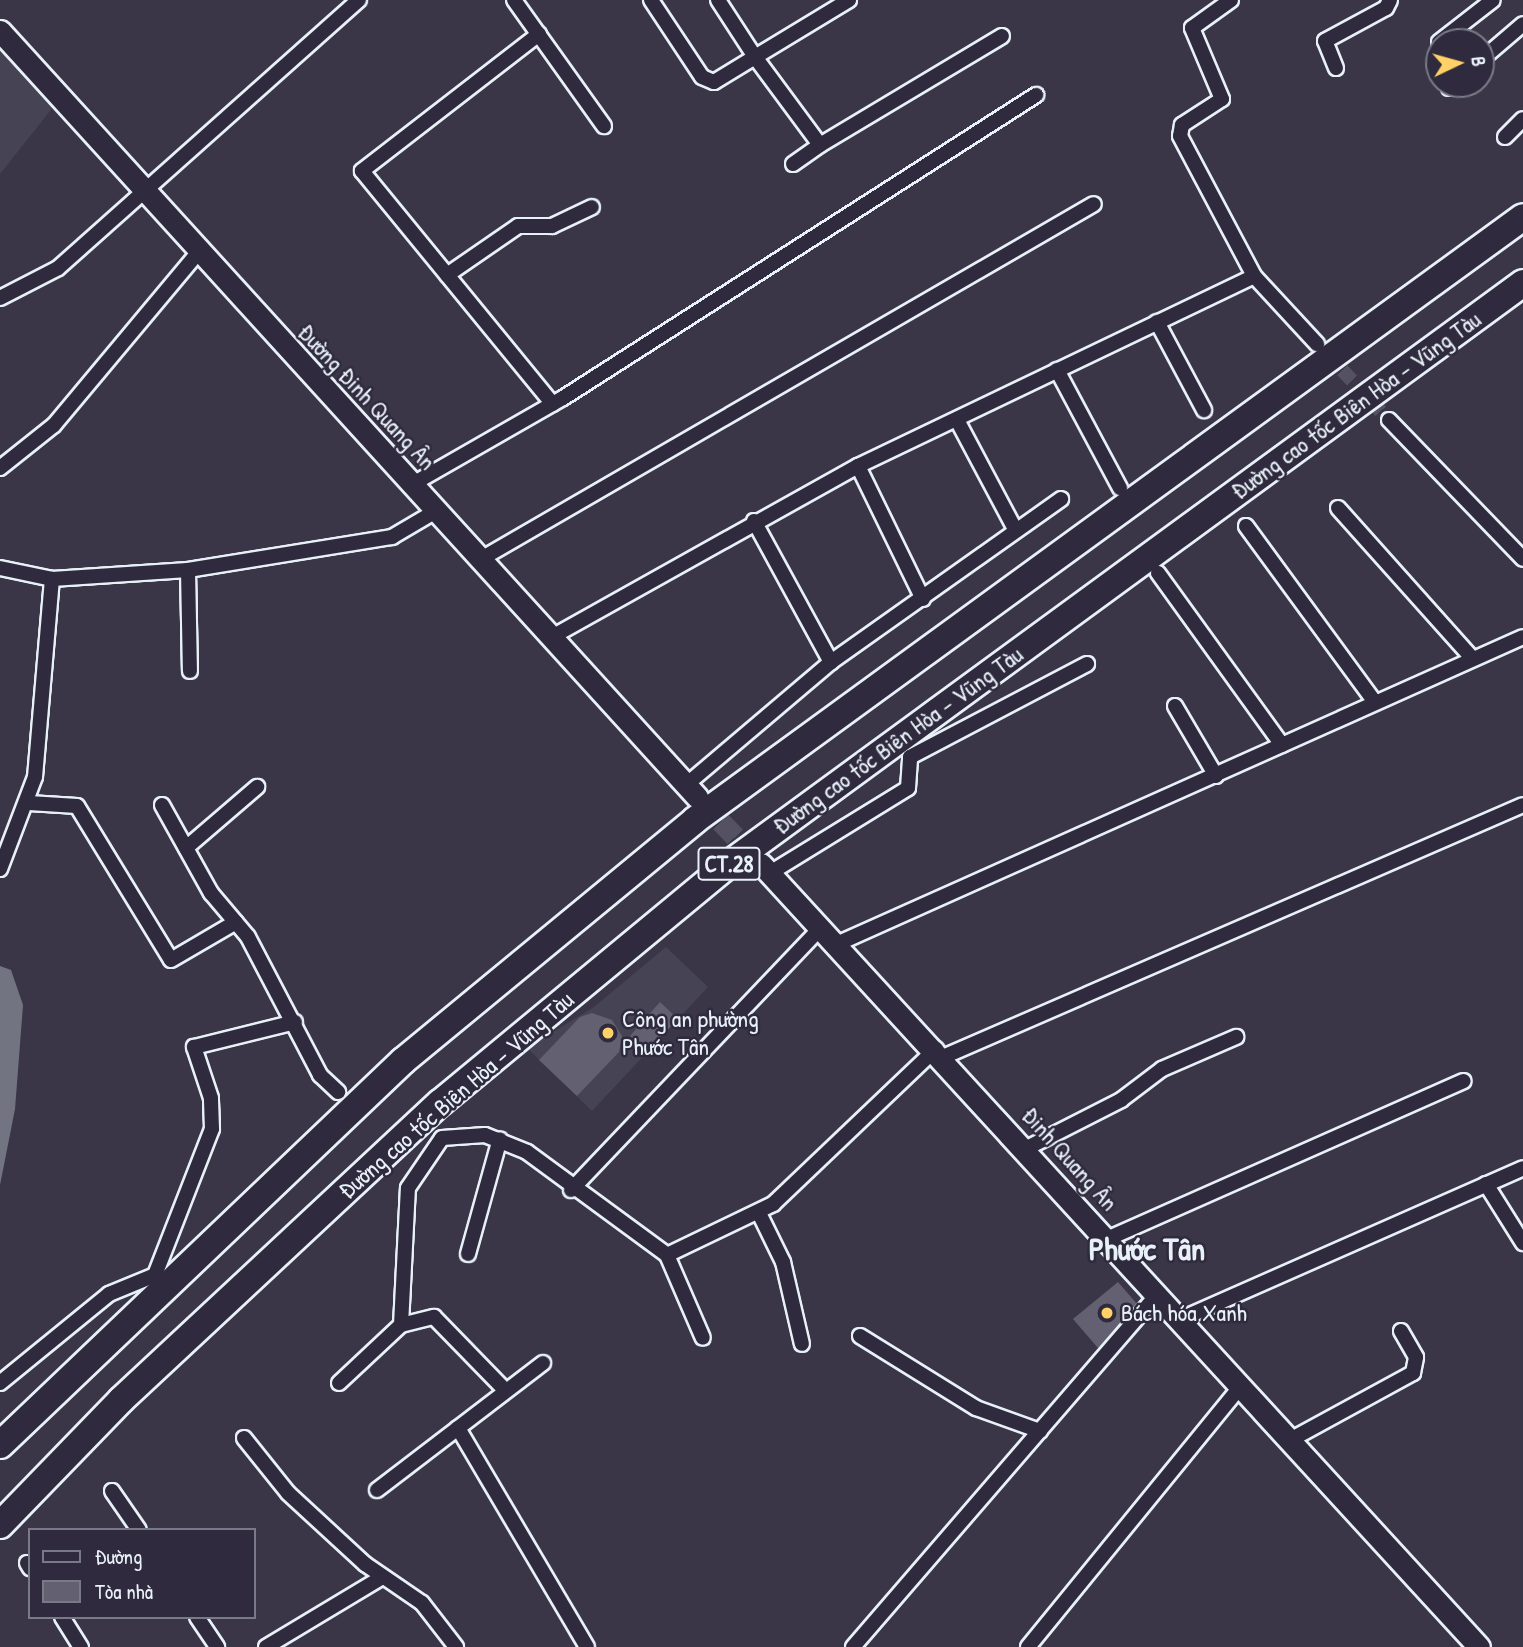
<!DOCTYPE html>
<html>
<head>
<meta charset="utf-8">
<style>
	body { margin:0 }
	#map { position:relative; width:1523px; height:1647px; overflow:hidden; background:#3a3648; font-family:"Patrick Hand",sans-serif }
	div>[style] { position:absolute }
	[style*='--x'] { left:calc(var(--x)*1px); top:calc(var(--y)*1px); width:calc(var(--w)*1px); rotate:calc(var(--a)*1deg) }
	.built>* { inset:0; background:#464354 }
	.water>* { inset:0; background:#737482 }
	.building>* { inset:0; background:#636171 }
	.street-tunnel>* { height:14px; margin-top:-7px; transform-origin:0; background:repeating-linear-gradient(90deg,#545262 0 14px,transparent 0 21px) }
	.secondary-tunnel>* { height:21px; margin-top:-10.5px; transform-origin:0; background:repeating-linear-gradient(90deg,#545262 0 21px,transparent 0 31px) }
	.roads { filter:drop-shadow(2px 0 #e8f1f8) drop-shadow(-2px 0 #e8f1f8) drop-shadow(0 2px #e8f1f8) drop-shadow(0 -2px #e8f1f8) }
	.street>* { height:14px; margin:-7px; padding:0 7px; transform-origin:7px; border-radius:7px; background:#2f2a3d }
	.secondary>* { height:21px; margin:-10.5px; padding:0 10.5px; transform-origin:10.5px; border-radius:10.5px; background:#2f2a3d }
	.highway>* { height:26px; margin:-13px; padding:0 13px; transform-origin:13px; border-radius:13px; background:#2f2a3d }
	.dots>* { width:19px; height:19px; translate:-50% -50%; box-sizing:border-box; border:4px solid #2f2a3d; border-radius:50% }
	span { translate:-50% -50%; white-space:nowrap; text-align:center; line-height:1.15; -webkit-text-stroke:5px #2f2a3d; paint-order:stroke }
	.shield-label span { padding:2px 5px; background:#2f2a3d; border:2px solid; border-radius:5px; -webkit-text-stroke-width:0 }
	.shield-label { font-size:23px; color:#e8f1f8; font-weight:700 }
	.street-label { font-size:24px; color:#e8f1f8 }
	.poi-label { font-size:24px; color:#e8f1f8 }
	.left { translate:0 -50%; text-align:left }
	.district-label { font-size:32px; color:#e8f1f8; font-weight:700 }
	.legend { position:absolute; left:28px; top:1528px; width:228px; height:91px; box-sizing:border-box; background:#2f2a3d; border:2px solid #797a88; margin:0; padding:9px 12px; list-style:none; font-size:21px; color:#e8f1f8 }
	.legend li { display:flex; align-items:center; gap:14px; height:35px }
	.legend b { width:35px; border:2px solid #797a88 }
	.north { position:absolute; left:1425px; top:28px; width:70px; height:70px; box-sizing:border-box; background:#2f2a3d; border:2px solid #797a88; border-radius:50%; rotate:85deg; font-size:19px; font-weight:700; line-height:28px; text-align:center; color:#e8f1f8 }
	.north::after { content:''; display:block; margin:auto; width:24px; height:32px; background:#ffd166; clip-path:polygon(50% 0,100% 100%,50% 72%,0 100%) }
</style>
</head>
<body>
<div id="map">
	<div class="built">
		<div style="clip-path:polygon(0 45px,54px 106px,0 174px)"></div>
		<div style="clip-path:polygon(666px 947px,708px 987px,592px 1111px,527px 1048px,594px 1007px)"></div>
	</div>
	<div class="water">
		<div style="clip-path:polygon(0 966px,11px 970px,23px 1005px,15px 1109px,0 1185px)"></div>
	</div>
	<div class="building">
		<div style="clip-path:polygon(660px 1002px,678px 1019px,647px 1051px,630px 1036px)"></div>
		<div style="clip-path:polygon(592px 1013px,612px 1020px,622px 1036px,619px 1052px,577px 1096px,539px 1060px,580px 1017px)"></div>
		<div style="clip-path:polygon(1118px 1282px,1137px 1304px,1098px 1348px,1073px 1319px)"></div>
	</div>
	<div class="street-tunnel">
		<div style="--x:1328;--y:355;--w:89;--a:46.8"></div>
	</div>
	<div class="secondary-tunnel">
		<div style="--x:699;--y:799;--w:86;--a:45.9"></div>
	</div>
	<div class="roads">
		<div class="street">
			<div style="--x:514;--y:0;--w:155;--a:54.5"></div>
			<div style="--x:651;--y:0;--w:92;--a:56.5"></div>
			<div style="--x:702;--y:77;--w:13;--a:23"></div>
			<div style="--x:714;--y:82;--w:48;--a:-31.4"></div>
			<div style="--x:755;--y:57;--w:109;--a:53.5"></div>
			<div style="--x:820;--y:145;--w:212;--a:-30.9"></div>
			<div style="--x:718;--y:0;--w:68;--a:57"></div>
			<div style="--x:755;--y:57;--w:110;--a:-31.2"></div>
			<div style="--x:1231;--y:0;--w:48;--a:144.3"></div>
			<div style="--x:1192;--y:28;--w:77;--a:67.1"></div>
			<div style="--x:1222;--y:99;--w:48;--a:147"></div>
			<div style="--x:1182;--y:125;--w:11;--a:100"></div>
			<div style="--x:1180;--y:136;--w:158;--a:62.1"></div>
			<div style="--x:1254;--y:276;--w:93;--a:47.2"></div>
			<div style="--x:539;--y:34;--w:224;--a:142.3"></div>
			<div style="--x:362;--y:171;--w:301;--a:50.7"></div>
			<div style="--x:1439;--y:42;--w:68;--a:-37.9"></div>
			<div style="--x:1481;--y:60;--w:55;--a:-40.6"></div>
			<div style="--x:1336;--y:68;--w:29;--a:-112"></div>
			<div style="--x:1325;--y:41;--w:69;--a:-28.4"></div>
			<div style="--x:1386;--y:8;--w:9;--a:-63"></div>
			<div style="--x:1449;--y:88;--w:6;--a:-39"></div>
			<div style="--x:1505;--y:137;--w:25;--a:-45"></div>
			<div style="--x:793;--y:164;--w:33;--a:-35"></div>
			<div style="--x:447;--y:275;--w:86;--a:-34.6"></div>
			<div style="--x:518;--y:226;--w:34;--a:0"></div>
			<div style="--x:552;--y:226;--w:44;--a:-25.4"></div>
			<div style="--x:0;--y:298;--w:65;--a:-27.3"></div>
			<div style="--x:58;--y:268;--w:403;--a:-41.7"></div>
			<div style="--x:1157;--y:322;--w:100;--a:61.9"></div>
			<div style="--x:1057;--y:370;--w:134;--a:61.9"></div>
			<div style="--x:957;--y:420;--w:123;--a:62"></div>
			<div style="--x:1389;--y:420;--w:193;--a:46"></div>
			<div style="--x:858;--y:466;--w:439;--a:-25.6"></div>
			<div style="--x:0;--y:468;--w:69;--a:-38.5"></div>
			<div style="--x:54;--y:425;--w:224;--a:-50.1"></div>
			<div style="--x:411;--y:485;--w:175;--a:-29.8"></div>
			<div style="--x:563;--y:398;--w:562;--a:-32.64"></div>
			<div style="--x:1338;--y:508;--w:200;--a:48.2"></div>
			<div style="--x:754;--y:521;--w:161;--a:61.4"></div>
			<div style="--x:831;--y:662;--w:282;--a:-35.3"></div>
			<div style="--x:1246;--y:526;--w:218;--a:53.8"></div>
			<div style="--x:481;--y:559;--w:708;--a:-30.08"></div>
			<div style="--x:0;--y:568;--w:53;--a:11.9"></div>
			<div style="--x:52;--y:579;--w:136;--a:-3.8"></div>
			<div style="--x:188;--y:570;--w:207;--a:-9.2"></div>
			<div style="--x:392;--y:537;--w:51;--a:-30.6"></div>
			<div style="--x:188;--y:570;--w:101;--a:88.9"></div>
			<div style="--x:1158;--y:573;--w:212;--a:54.2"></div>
			<div style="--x:550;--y:638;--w:353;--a:-29.2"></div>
			<div style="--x:858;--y:466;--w:148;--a:64"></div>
			<div style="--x:1175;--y:706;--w:81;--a:59.6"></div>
			<div style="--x:686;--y:785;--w:190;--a:-40.3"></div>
			<div style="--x:29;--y:803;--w:48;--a:3.6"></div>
			<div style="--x:77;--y:806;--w:180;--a:58.6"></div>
			<div style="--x:171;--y:960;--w:75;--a:-30.3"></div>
			<div style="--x:162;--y:805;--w:101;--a:60.9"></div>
			<div style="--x:211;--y:893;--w:57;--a:49.9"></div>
			<div style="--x:248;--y:937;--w:156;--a:62.4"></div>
			<div style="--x:320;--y:1075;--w:25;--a:43"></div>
			<div style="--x:186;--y:848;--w:94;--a:-40.7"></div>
			<div style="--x:0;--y:869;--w:98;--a:-69.2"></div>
			<div style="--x:35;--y:777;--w:199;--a:-85.1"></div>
			<div style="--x:770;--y:873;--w:162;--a:-31.6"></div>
			<div style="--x:908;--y:788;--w:31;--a:-86"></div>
			<div style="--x:910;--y:757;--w:200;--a:-27.7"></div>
			<div style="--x:839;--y:943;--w:749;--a:-24.1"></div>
			<div style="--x:943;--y:1057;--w:632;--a:-23.48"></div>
			<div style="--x:1025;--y:1149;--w:108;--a:-27"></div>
			<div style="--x:1121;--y:1100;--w:51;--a:-37.1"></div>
			<div style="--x:1162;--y:1069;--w:81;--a:-23.4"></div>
			<div style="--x:1486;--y:1184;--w:70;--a:57.9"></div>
			<div style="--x:571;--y:1190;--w:364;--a:-46.4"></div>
			<div style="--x:759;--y:1213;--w:55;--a:63.9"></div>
			<div style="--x:783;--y:1262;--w:84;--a:77"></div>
			<div style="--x:1107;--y:1239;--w:390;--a:-23.9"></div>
			<div style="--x:468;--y:1254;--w:119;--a:-74.5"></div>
			<div style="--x:667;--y:1255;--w:118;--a:-25.7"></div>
			<div style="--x:773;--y:1204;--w:225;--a:-43.6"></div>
			<div style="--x:1179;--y:1320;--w:376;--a:-23.8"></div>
			<div style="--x:401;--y:1325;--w:137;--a:-87.1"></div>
			<div style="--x:408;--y:1188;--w:60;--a:-55.8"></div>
			<div style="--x:442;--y:1138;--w:43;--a:-4"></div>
			<div style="--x:485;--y:1135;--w:45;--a:22"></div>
			<div style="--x:527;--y:1152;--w:174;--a:36.3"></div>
			<div style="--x:667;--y:1255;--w:90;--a:66.6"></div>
			<div style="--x:860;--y:1336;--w:137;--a:31.8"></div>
			<div style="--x:976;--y:1408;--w:68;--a:19.8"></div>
			<div style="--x:0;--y:1383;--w:141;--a:-39.2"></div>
			<div style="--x:109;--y:1294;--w:50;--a:-22.4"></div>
			<div style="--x:155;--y:1275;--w:157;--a:-68.7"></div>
			<div style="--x:212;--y:1129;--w:31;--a:-92"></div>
			<div style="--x:211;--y:1098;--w:54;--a:-108.4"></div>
			<div style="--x:194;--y:1047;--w:104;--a:-13.9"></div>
			<div style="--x:339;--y:1383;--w:85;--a:-43.1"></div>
			<div style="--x:401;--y:1325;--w:34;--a:-14"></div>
			<div style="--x:434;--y:1317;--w:102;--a:45.8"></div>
			<div style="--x:458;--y:1428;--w:254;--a:59.5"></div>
			<div style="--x:244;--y:1438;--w:70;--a:51.3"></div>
			<div style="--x:288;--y:1493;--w:105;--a:42.7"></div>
			<div style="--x:365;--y:1564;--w:69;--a:34.4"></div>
			<div style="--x:422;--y:1603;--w:56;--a:52.3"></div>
			<div style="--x:1292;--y:1439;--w:138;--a:-28.6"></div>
			<div style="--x:1413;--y:1373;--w:16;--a:-79"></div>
			<div style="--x:1416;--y:1357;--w:30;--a:-120"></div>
			<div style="--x:377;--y:1490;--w:209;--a:-37.4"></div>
			<div style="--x:112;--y:1491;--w:47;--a:55.3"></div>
			<div style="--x:27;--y:1563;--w:6;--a:59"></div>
			<div style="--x:62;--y:1617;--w:36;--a:58"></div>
			<div style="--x:197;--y:1617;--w:36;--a:56"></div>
			<div style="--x:266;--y:1647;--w:134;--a:-31"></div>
			<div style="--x:853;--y:1647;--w:464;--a:-49.2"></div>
			<div style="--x:1028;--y:1647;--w:337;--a:-50.8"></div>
		</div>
		<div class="secondary">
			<div style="--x:0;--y:31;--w:1036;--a:47.7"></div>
			<div style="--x:761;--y:864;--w:1062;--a:47.48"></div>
		</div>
		<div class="highway">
			<div style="--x:0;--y:1445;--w:557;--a:-43.62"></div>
			<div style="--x:403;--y:1061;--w:379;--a:-39.5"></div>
			<div style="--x:695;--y:820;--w:1024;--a:-36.06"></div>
			<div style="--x:0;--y:1525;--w:174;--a:-45.9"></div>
			<div style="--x:121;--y:1400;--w:436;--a:-43"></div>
			<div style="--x:440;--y:1103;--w:375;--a:-39.6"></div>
			<div style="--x:729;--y:864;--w:984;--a:-36.19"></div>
		</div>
	</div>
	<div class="dots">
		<div style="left:608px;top:1033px;background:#ffd166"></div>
		<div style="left:1107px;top:1313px;background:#ffd166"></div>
	</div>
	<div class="shield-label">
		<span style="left:729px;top:864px">CT.28</span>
	</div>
	<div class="street-label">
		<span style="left:367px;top:397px;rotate:47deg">Đường Đinh Quang Ân</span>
		<span style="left:1356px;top:405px;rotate:-36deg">Đường cao tốc Biên Hòa – Vũng Tàu</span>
		<span style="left:898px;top:740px;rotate:-36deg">Đường cao tốc Biên Hòa – Vũng Tàu</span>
		<span style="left:456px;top:1095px;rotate:-41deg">Đường cao tốc Biên Hòa – Vũng Tàu</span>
		<span style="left:1070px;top:1159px;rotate:48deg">Đinh Quang Ân</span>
	</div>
	<div class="poi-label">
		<span class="left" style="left:622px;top:1033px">Công an phường<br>Phước Tân</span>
		<span class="left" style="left:1121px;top:1313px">Bách hóa Xanh</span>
	</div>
	<div class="district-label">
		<span style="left:1147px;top:1249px">Phước Tân</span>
	</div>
	<ul class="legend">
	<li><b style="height:9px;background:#2f2a3d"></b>Đường</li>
	<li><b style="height:19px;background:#636171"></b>Tòa nhà</li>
	</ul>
	<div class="north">B</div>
</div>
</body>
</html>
